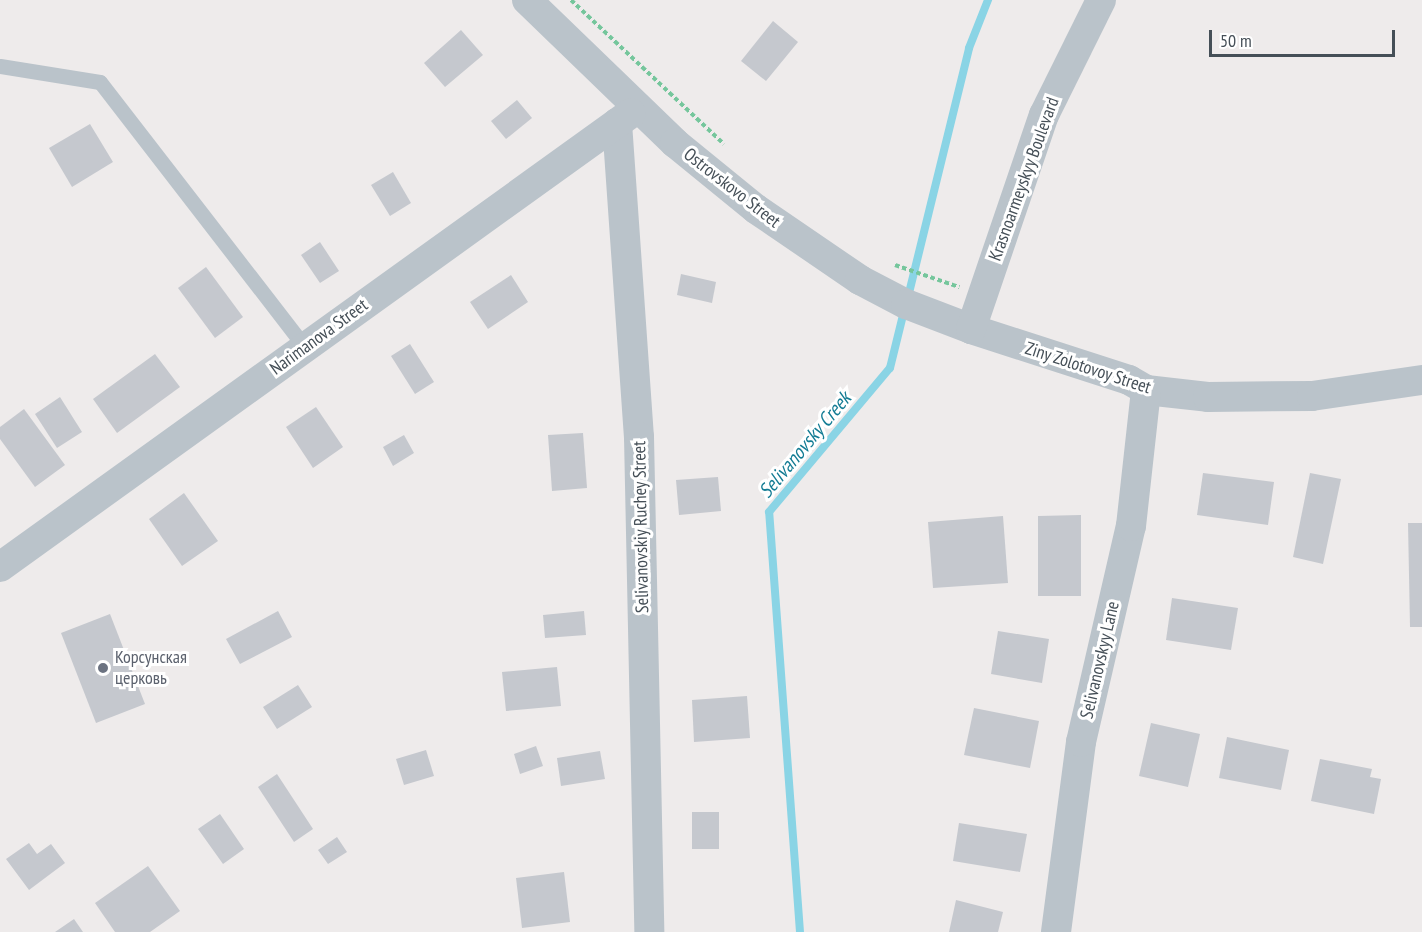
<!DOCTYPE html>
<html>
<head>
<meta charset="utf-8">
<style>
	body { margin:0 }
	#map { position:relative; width:1422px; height:932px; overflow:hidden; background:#eeebeb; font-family:"PT Sans Narrow",sans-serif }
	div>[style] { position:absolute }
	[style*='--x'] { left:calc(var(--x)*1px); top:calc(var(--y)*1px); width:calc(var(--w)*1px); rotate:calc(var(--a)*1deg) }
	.stream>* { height:8px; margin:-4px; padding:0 4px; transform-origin:4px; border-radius:4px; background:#8ad4e5 }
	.building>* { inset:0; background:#c5c8ce }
	.path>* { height:4px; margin-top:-2px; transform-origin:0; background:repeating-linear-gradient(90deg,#75c69c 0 4.5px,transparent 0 7.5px) }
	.service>* { height:15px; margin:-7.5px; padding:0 7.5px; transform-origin:7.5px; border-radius:7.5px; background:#bac3ca }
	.minor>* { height:30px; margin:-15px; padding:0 15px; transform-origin:15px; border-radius:15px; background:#bac3ca }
	.dots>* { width:16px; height:16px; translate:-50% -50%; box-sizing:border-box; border:3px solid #fff; border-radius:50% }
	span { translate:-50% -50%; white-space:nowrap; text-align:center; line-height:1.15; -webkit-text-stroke:6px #fff; paint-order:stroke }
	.street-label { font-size:18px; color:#454f57 }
	.worship-label { font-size:18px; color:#5b616d }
	.left { translate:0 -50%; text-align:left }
	.water-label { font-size:20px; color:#147c94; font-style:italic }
	.scale { position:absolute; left:1209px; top:30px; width:186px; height:27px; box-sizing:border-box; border:3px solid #454f57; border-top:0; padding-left:8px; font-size:18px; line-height:21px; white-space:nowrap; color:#454f57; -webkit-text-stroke:4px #fff; paint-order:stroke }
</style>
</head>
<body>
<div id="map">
	<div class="stream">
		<div style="--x:908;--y:297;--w:256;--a:-76.2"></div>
		<div style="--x:969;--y:48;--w:52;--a:-68.4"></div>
		<div style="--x:800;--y:932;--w:421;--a:-94.2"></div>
		<div style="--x:769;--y:512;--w:188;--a:-50"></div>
		<div style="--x:890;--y:368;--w:59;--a:-76.2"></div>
	</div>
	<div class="building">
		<div style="clip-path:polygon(773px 21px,798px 42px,766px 81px,741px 61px)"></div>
		<div style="clip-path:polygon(461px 30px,483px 55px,445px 87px,424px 63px)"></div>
		<div style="clip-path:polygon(517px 100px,532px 118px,506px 139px,491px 121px)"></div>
		<div style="clip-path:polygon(90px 124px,113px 162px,72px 187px,49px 148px)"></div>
		<div style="clip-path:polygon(393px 172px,411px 203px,390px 216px,371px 185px)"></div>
		<div style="clip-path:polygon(320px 242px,339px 271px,320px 283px,301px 255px)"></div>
		<div style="clip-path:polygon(206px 267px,243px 317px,215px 338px,178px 288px)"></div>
		<div style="clip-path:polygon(681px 274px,716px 282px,712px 303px,677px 295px)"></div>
		<div style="clip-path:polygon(511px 275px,528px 302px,488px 329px,470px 302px)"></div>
		<div style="clip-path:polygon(410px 344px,434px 382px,415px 394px,391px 356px)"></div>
		<div style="clip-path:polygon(155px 354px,180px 387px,117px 433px,93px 399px)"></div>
		<div style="clip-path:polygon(60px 397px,82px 432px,57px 448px,35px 414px)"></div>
		<div style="clip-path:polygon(316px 407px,343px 447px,313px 468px,286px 427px)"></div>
		<div style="clip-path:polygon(24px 409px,65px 465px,35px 487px,0 439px,0 427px)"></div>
		<div style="clip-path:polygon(583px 433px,587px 488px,552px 491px,548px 435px)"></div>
		<div style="clip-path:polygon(404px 435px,414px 453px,393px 466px,383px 447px)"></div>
		<div style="clip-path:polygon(1203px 473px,1274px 482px,1268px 525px,1197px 515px)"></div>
		<div style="clip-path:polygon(1310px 473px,1341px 479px,1323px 564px,1293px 557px)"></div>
		<div style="clip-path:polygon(718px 477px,721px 511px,679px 515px,676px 480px)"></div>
		<div style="clip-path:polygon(184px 493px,218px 541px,182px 566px,149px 519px)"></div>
		<div style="clip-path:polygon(1081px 515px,1081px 596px,1038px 596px,1038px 516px)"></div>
		<div style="clip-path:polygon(1003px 516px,1008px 583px,933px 588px,928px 522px)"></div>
		<div style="clip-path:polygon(1408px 523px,1422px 523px,1422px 627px,1410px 627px)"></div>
		<div style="clip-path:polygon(1172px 598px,1238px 608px,1231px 650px,1166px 640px)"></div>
		<div style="clip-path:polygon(278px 611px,292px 637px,240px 664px,226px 639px)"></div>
		<div style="clip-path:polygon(584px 611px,586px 635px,545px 638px,543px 615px)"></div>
		<div style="clip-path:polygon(110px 614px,145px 704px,96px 723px,61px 633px)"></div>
		<div style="clip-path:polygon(998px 631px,1049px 639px,1042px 683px,991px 674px)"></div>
		<div style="clip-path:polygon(557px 667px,561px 706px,506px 711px,502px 672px)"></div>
		<div style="clip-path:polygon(298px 685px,312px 707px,277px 729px,263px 707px)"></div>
		<div style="clip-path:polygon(747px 696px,750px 738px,694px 742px,692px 700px)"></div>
		<div style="clip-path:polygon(974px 708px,1039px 721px,1030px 768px,964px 755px)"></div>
		<div style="clip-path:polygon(1151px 723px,1200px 734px,1188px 787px,1139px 776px)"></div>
		<div style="clip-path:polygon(1227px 737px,1289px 750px,1281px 790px,1219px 778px)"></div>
		<div style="clip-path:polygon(536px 746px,543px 766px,520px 774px,514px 754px)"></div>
		<div style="clip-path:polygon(426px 750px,434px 776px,404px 785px,396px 759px)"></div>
		<div style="clip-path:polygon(600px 751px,605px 779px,561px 786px,557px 758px)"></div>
		<div style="clip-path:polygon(1320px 759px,1372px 769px,1370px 777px,1381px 779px,1374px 814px,1311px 801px)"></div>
		<div style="clip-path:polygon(277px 774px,313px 829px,294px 842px,258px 787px)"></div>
		<div style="clip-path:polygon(692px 812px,719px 812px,719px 849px,692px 849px)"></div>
		<div style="clip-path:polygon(220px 814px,244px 849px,223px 864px,198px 829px)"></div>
		<div style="clip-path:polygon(959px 823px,1027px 834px,1020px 872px,953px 861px)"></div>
		<div style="clip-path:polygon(337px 837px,347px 852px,328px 864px,318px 850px)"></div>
		<div style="clip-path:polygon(29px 843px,37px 854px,51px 844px,65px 863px,29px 890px,6px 859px)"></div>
		<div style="clip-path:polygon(148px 866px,180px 911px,150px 932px,115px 932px,95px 903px)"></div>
		<div style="clip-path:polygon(564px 872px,570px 922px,522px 928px,516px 878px)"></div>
		<div style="clip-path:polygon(956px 900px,1003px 912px,998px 932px,949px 932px)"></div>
		<div style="clip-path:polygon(74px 919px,83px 932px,55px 932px)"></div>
	</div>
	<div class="path">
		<div style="--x:571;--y:0;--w:210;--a:43.3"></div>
		<div style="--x:895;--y:265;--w:68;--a:19"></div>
	</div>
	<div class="service">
		<div style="--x:0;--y:66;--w:101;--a:9.1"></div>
		<div style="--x:100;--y:82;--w:335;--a:52.3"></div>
	</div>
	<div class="minor">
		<div style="--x:527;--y:0;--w:206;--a:44"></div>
		<div style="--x:675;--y:143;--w:104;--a:39.2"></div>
		<div style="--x:756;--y:209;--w:126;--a:34.3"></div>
		<div style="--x:860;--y:280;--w:52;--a:27.6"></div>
		<div style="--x:906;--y:304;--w:70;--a:21"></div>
		<div style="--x:971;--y:329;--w:166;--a:17.9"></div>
		<div style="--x:1129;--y:380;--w:20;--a:30"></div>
		<div style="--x:1146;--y:390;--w:62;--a:6.4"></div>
		<div style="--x:1208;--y:397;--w:104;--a:-0.6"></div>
		<div style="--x:1312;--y:396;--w:111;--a:-8.3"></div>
		<div style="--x:617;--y:123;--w:315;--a:86"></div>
		<div style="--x:639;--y:437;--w:495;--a:88.8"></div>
		<div style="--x:971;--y:329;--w:226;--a:-71.2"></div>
		<div style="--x:1044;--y:115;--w:128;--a:-63.6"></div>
		<div style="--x:0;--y:567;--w:777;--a:-35.73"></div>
		<div style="--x:1056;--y:932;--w:192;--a:-82.5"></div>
		<div style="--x:1081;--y:742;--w:222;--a:-77"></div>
		<div style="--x:1131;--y:526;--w:137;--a:-83.7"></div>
	</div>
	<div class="dots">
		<div style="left:103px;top:668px;background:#6b7280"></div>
	</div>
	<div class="street-label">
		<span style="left:1024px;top:179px;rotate:-70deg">Krasnoarmeyskyy Boulevard</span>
		<span style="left:732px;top:188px;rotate:38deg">Ostrovskovo Street</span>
		<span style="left:319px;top:337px;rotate:-36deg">Narimanova Street</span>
		<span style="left:1088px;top:368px;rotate:18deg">Ziny Zolotovoy Street</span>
		<span style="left:641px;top:527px;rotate:-91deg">Selivanovskiy Ruchey Street</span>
		<span style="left:1100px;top:660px;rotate:-77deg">Selivanovskyy Lane</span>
	</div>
	<div class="worship-label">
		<span class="left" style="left:115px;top:668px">Корсунская<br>церковь</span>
	</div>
	<div class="water-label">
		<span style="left:805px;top:445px;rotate:-50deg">Selivanovsky Creek</span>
	</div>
	<div class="scale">50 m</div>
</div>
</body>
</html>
